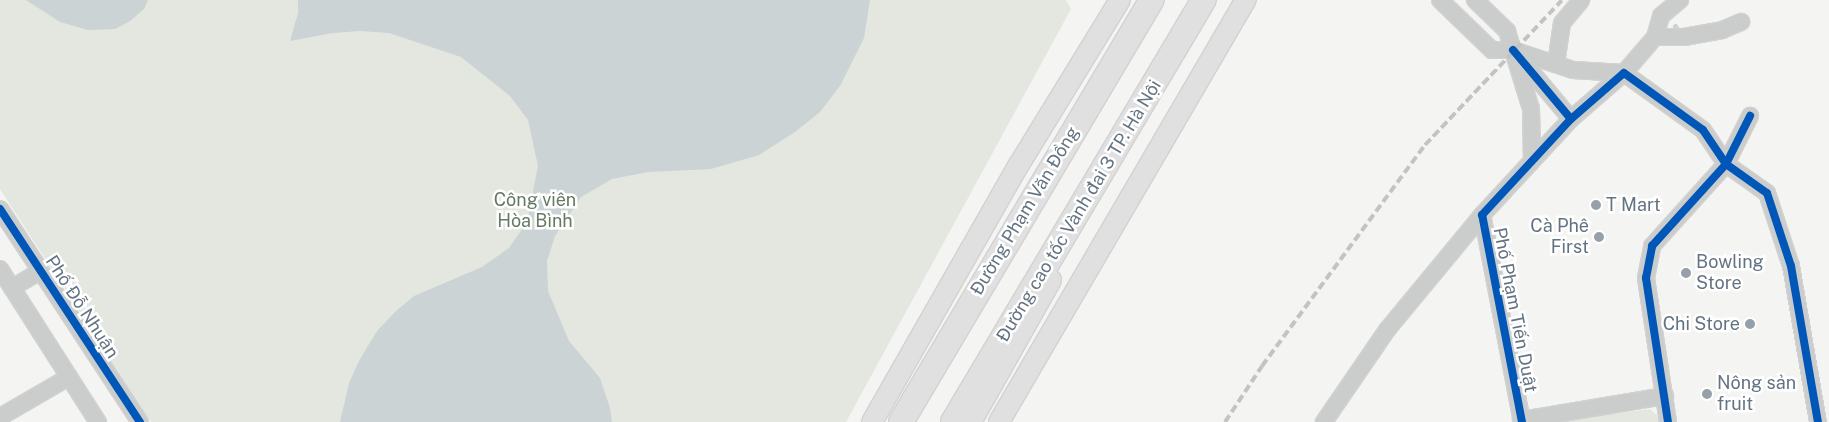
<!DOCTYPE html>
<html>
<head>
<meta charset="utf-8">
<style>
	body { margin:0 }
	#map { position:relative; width:1829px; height:422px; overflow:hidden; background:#f4f4f2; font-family:"Public Sans",sans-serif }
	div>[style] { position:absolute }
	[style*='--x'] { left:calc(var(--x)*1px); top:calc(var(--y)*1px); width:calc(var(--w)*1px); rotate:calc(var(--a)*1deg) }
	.green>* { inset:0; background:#e3e7e0 }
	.water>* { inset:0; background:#cbd3d5 }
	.stream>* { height:5px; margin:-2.5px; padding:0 2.5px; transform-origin:2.5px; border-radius:2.5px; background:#cbd3d5 }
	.roads { filter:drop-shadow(1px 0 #d1d2d1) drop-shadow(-1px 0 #d1d2d1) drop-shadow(0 1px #d1d2d1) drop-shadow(0 -1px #d1d2d1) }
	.minor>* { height:16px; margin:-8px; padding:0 8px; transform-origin:8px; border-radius:8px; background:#cbcdcd }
	.major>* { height:20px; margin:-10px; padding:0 10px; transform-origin:10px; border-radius:10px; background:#e0e0e0 }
	.highway>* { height:24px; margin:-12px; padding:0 12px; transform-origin:12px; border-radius:12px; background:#e0e0e0 }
	.rail>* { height:4px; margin-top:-2px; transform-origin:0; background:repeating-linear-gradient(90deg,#c2c3c3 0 8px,transparent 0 12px) }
	.cycleway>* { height:8px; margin:-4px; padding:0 4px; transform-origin:4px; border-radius:4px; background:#0057b8 }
	.dots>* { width:14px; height:14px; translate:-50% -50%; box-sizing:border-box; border:2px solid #fff; border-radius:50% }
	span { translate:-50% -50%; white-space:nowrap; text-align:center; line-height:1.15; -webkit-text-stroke:5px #fff; paint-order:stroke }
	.park-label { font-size:18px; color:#667963 }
	.poi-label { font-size:18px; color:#647382 }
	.left { translate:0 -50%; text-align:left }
	.right { translate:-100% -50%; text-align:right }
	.street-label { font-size:18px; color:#647382 }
</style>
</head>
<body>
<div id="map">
	<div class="green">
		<div style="clip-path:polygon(0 0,1066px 0,1071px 9px,846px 422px,151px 422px,0 189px)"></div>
		<div style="clip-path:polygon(1650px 409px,1659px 417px,1660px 422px,1551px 422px)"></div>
	</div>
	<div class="water">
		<div style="clip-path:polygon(26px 0,148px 0,144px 9px,130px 21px,115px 29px,88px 30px,60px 22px)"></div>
		<div style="clip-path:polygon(298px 0,870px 0,864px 38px,840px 86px,820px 112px,795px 132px,759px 155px,711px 169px,648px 172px,612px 179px,581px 197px,555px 236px,547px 261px,548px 291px,569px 341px,600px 378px,610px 408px,612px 422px,340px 422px,349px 383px,360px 359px,377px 331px,396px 311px,414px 296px,482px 267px,509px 248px,527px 222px,538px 166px,528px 120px,510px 96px,461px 57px,389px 33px,360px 31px,333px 33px,290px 41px,298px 13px)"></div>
	</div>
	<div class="stream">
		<div style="--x:1675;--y:26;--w:7;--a:56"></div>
		<div style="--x:1679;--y:32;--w:3;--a:0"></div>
	</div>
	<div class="roads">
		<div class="minor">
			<div style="--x:1440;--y:0;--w:72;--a:43.9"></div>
			<div style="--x:1492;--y:50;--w:21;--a:0"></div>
			<div style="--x:1513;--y:50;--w:63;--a:18.4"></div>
			<div style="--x:1573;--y:70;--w:51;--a:3.4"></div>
			<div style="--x:1624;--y:73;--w:48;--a:-49.3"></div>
			<div style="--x:1655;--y:37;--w:22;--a:-74"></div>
			<div style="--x:1661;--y:16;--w:25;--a:-40"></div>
			<div style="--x:1475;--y:0;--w:45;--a:44.1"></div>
			<div style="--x:1507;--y:31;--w:82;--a:72.9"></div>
			<div style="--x:1531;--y:109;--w:52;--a:88.9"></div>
			<div style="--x:1655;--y:37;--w:29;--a:0"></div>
			<div style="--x:1684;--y:37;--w:39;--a:-10"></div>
			<div style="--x:1722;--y:30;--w:21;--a:-23"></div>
			<div style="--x:1513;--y:50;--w:90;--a:50"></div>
			<div style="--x:1571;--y:119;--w:70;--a:-41"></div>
			<div style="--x:1624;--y:73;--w:97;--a:35.8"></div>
			<div style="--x:1703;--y:130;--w:41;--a:55.9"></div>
			<div style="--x:1726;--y:164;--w:50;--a:35.3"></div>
			<div style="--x:1767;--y:193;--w:77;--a:71.8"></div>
			<div style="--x:1791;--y:266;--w:158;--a:80.2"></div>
			<div style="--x:1556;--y:64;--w:41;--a:-81.7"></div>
			<div style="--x:1562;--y:23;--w:30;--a:-50"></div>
			<div style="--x:0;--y:209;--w:255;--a:56.7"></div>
			<div style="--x:0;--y:269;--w:182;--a:57.4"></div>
			<div style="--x:12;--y:288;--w:33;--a:-31"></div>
			<div style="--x:0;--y:417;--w:80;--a:-30.1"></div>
			<div style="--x:1521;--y:420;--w:146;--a:-9.5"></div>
			<div style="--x:1324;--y:422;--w:112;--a:-55.6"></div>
			<div style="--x:1387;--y:330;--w:149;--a:-50.4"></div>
			<div style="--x:1522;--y:422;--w:211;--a:-100.9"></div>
			<div style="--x:1482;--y:215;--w:131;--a:-47.2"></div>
			<div style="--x:1668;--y:422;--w:146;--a:-98.7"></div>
			<div style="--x:1646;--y:278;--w:33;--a:-79"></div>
			<div style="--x:1652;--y:246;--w:110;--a:-47.9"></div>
			<div style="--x:1726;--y:164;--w:54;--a:-63.4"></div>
		</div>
		<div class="major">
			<div style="--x:872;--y:422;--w:298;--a:-60.3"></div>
			<div style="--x:1020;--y:163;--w:191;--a:-58.5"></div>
			<div style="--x:971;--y:422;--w:163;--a:-60.6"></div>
			<div style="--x:999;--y:422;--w:489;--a:-59.7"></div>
		</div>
		<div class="highway">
			<div style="--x:901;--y:422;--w:491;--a:-59.3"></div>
			<div style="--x:953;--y:422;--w:491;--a:-59.3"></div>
		</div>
	</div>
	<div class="rail">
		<div style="--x:1225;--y:422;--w:67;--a:-56.5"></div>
		<div style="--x:1262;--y:366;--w:275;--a:-53.6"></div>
		<div style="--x:1425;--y:145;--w:199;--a:-46.6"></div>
	</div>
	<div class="cycleway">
		<div style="--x:1513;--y:50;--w:90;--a:50"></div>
		<div style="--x:1571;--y:119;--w:70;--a:-41"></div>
		<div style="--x:1624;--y:73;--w:97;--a:35.8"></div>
		<div style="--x:1703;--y:130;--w:41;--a:55.9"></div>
		<div style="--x:1726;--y:164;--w:50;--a:35.3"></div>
		<div style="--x:1767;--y:193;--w:77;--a:71.8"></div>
		<div style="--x:1791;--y:266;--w:158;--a:80.2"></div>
		<div style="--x:0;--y:209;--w:255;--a:56.7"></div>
		<div style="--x:1522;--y:422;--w:211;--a:-100.9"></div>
		<div style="--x:1482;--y:215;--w:131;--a:-47.2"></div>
		<div style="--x:1668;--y:422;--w:146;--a:-98.7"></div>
		<div style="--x:1646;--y:278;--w:33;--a:-79"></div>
		<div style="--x:1652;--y:246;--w:110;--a:-47.9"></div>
		<div style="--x:1726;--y:164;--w:54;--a:-63.4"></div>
	</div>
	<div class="dots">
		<div style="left:1596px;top:205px;background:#96a0a9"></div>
		<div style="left:1599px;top:237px;background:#96a0a9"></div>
		<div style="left:1686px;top:273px;background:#96a0a9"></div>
		<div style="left:1750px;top:324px;background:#96a0a9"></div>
		<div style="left:1707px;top:394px;background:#96a0a9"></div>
	</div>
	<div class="park-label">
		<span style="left:535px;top:211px">Công viên<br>Hòa Bình</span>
	</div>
	<div class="poi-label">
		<span class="left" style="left:1606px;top:205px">T Mart</span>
		<span class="right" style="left:1589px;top:237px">Cà Phê<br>First</span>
		<span class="left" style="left:1696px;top:273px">Bowling<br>Store</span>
		<span class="right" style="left:1740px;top:324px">Chi Store</span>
		<span class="left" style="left:1717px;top:394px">Nông sản<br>fruit</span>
	</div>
	<div class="street-label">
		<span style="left:1025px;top:211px;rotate:-59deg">Đường Phạm Văn Đồng</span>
		<span style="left:1079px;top:211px;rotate:-59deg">Đường cao tốc Vành đai 3 TP. Hà Nội</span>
		<span style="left:82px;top:307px;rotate:57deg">Phố Đỗ Nhuận</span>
		<span style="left:1515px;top:310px;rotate:79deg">Phố Phạm Tiến Duật</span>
	</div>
</div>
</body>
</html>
